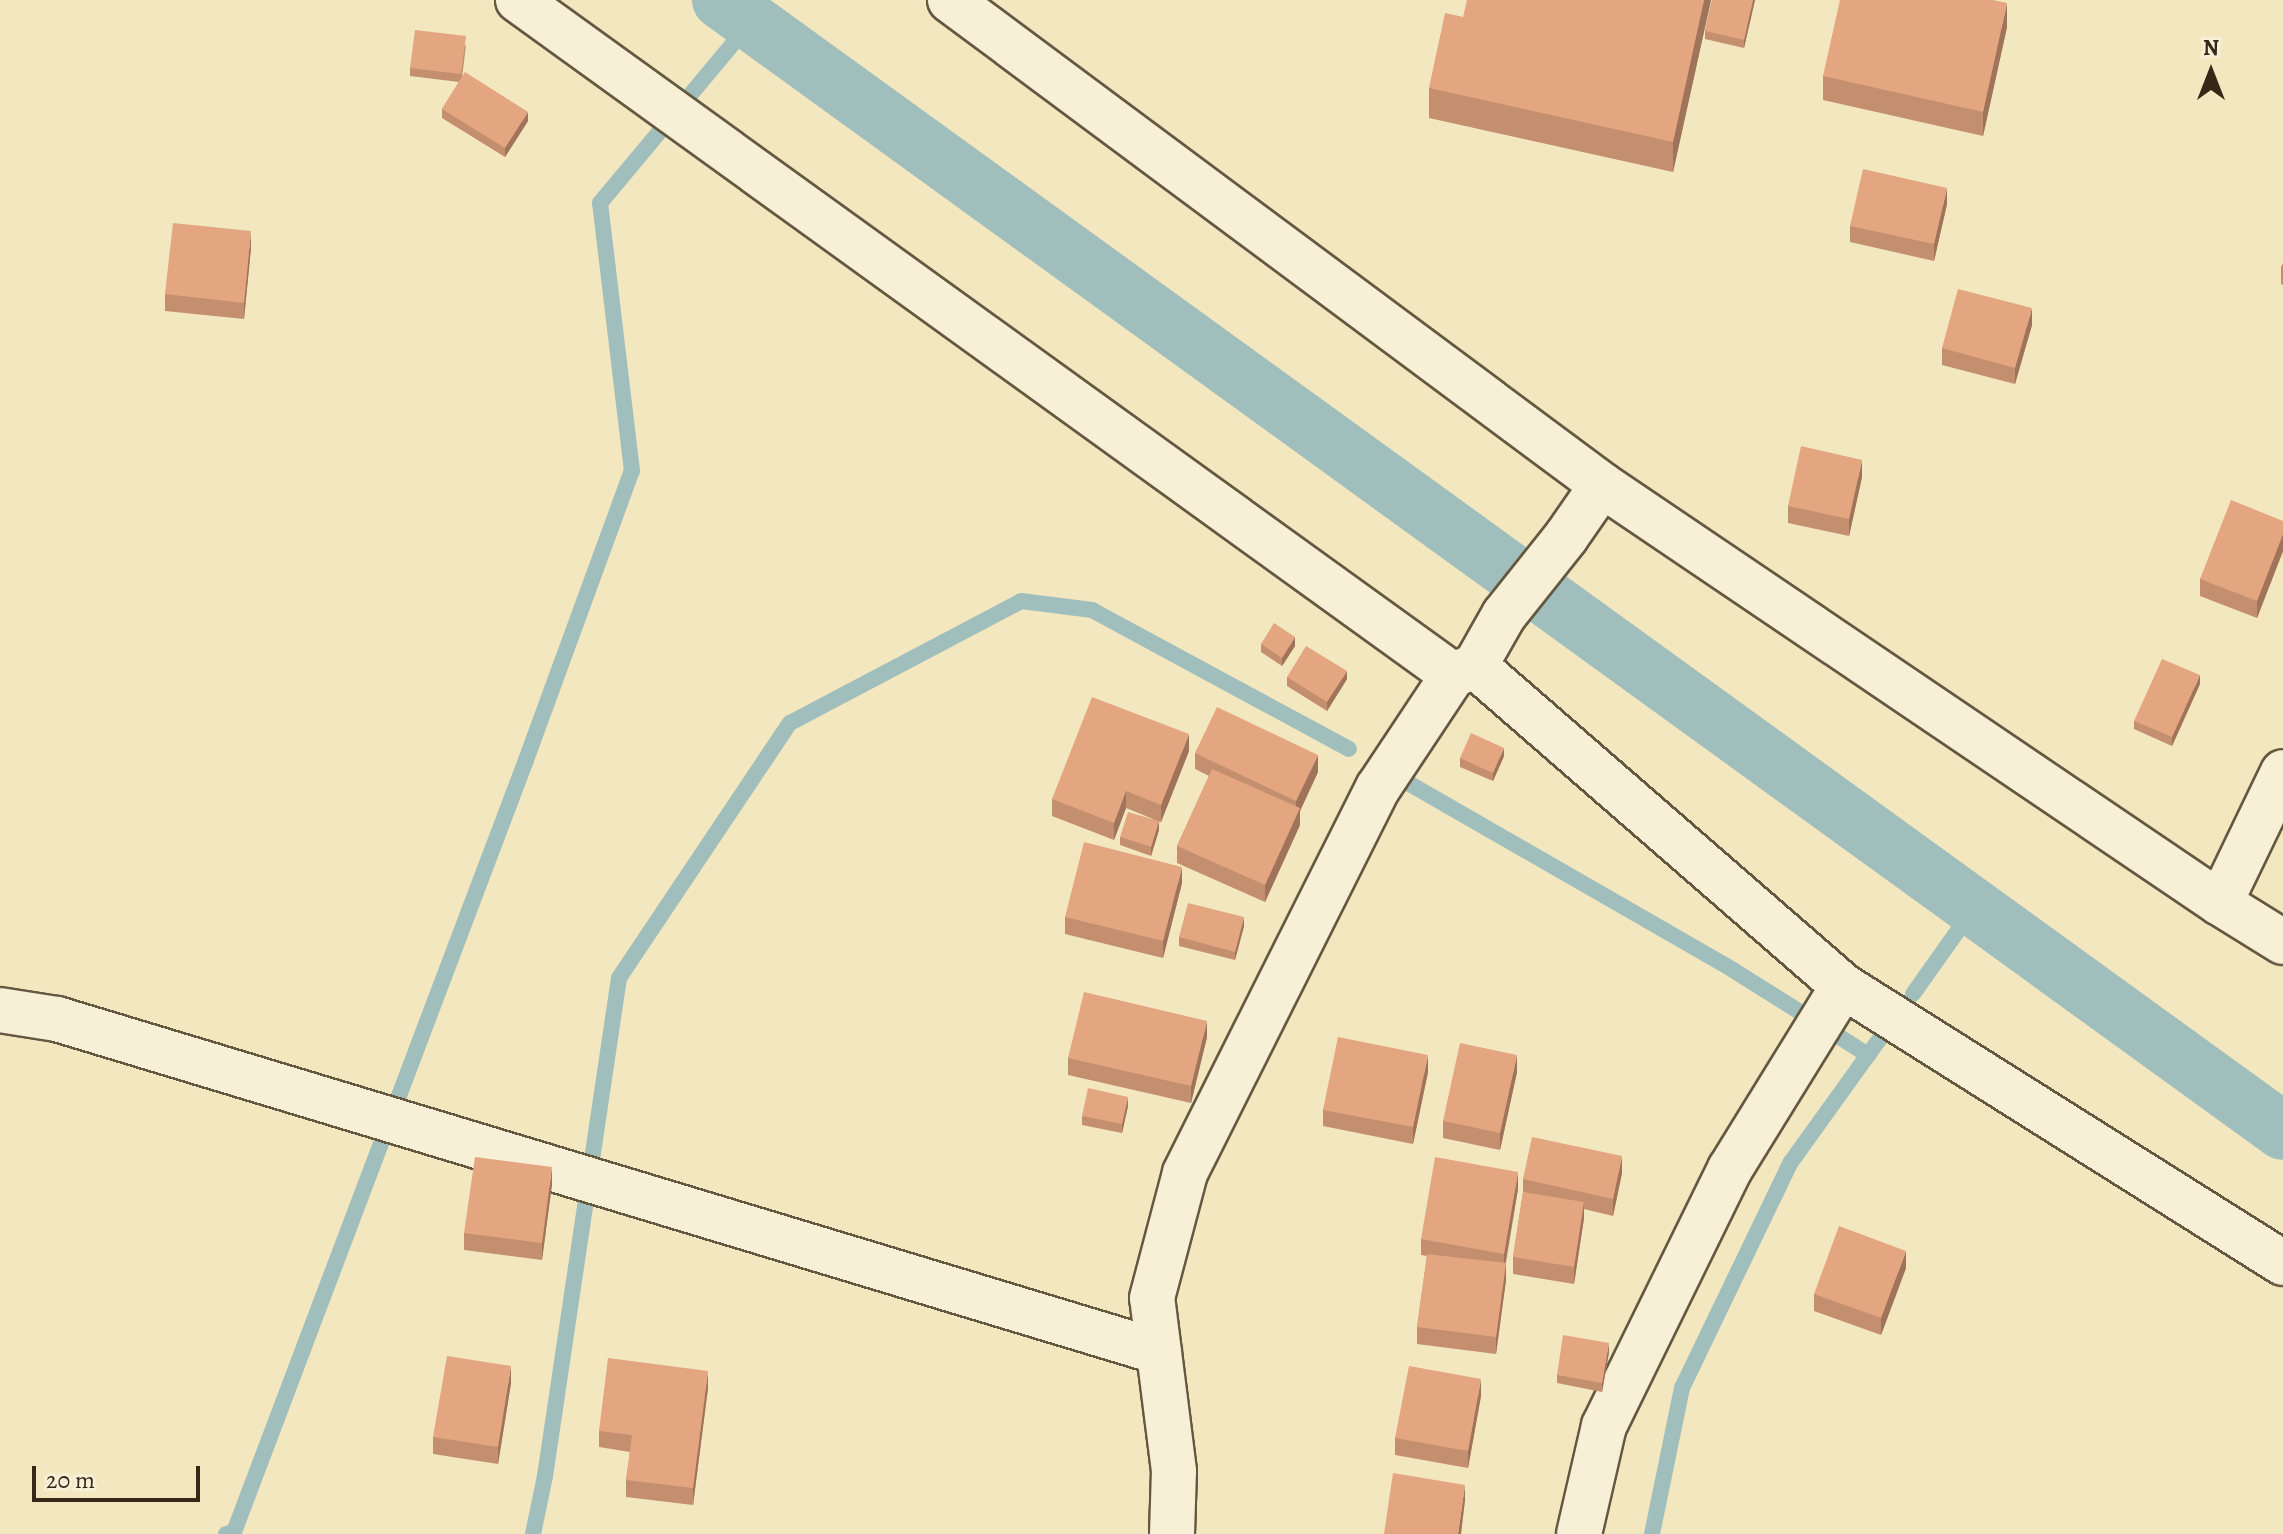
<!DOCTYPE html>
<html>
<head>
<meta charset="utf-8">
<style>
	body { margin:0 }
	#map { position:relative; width:2283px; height:1534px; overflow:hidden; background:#f3e7c0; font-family:Alegreya,serif }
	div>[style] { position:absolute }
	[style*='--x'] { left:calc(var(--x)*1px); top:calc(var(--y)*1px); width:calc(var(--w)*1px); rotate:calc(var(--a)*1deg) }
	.stream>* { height:16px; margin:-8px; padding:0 8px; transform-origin:8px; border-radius:8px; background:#a0bebc }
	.canal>* { height:58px; margin:-29px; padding:0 29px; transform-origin:29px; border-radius:29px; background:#a0bebc }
	.roads { filter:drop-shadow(2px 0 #655841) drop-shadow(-2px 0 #655841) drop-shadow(0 2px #655841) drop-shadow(0 -2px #655841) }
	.minor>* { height:44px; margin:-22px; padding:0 22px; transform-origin:22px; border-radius:22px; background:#f7efd6 }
	.tertiary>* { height:44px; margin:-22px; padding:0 22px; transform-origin:22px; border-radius:22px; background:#f7efd6 }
	.wall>* { inset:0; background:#c38f6f }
	.shaded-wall>* { inset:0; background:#9f745a }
	.building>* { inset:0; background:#e3a681 }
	span { translate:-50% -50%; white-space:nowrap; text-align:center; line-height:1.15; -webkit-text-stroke:6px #f7efd6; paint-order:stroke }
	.north { position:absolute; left:2171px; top:32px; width:80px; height:80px; -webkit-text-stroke:6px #f7efd6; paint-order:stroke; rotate:0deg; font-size:22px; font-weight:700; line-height:32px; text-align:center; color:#362817 }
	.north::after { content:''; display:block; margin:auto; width:28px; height:36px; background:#362817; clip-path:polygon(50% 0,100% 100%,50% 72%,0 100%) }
	.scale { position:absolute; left:32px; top:1466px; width:168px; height:36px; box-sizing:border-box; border:4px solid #362817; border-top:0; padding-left:10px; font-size:24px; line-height:28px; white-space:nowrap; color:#362817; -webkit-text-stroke:6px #f7efd6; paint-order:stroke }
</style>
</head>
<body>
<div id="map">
	<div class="stream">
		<div style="--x:686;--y:100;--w:102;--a:-50.2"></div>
		<div style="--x:1403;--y:780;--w:381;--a:29.9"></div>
		<div style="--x:1733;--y:970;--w:79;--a:32.1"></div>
		<div style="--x:1913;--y:994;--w:105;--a:-54.7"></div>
		<div style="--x:1832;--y:1032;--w:43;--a:32.6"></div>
		<div style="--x:1868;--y:1055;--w:24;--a:-54"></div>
		<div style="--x:226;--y:1534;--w:8;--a:-14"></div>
		<div style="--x:234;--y:1532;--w:825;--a:-69.28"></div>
		<div style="--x:526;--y:760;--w:308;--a:-69.9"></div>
		<div style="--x:632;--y:471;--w:270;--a:-96.8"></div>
		<div style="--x:600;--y:203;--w:104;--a:-50.1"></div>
		<div style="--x:533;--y:1534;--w:59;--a:-78.3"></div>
		<div style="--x:545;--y:1476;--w:503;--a:-81.55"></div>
		<div style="--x:619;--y:978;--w:307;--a:-56.2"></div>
		<div style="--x:790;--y:723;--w:261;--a:-27.8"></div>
		<div style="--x:1021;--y:601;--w:72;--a:7.2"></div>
		<div style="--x:1092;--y:610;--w:292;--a:28.4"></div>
		<div style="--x:1652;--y:1534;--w:149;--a:-78.4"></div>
		<div style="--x:1682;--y:1388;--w:251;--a:-64.3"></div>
		<div style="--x:1791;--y:1162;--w:132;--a:-54.3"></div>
	</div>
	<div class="canal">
		<div style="--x:721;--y:0;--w:1928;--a:35.91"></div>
	</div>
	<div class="roads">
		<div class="minor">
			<div style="--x:518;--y:0;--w:1153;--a:35.83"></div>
			<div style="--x:950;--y:0;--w:813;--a:36.64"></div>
			<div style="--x:1475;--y:666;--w:488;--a:41"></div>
			<div style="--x:1843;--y:986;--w:520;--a:32.19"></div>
			<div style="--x:2220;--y:903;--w:74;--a:31.8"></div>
			<div style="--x:0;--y:1010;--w:58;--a:9"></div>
			<div style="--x:57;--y:1019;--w:1151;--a:16.81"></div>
			<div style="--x:1579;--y:1534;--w:111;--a:-77"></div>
			<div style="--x:1604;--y:1426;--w:286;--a:-63.9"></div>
			<div style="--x:1730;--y:1169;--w:215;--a:-58.3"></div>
		</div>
		<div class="tertiary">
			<div style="--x:1172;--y:1534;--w:63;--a:-88.2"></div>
			<div style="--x:1174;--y:1471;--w:174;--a:-97.2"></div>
			<div style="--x:1152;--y:1298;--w:129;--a:-75.2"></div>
			<div style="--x:1185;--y:1173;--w:431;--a:-63.4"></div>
			<div style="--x:1378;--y:788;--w:136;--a:-56.4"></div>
			<div style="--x:1453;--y:675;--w:24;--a:-22"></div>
			<div style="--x:1475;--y:666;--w:59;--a:-60.4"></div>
			<div style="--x:1504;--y:615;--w:100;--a:-51.5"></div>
			<div style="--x:1566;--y:537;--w:63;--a:-55.3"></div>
			<div style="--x:1602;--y:485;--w:746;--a:34.07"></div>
			<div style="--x:2220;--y:903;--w:145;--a:-64.3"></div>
		</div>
	</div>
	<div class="wall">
		<div style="clip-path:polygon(1711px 0,1673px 172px,1429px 118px,1429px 88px,1463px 17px)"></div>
		<div style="clip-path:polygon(1712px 0,1755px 0,1744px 48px,1705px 39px,1705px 31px)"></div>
		<div style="clip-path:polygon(2007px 27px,1983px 136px,1823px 100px,1823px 76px)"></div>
		<div style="clip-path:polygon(466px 45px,462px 78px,528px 121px,505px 157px,442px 118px,442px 109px,459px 82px,410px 76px,410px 68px)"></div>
		<div style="clip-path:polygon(1947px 204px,1934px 261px,1850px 242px,1850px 226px)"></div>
		<div style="clip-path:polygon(251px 248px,244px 319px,165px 311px,165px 294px)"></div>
		<div style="clip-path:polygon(2283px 263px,2283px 285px,2281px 284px,2281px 267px)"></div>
		<div style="clip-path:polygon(2032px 325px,2015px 384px,1942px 365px,1942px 348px)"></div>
		<div style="clip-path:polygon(1862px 477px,1849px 536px,1788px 523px,1788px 506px)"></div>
		<div style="clip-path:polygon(2283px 521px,2283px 551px,2257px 618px,2200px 596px,2200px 579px)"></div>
		<div style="clip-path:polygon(1261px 644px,1295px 646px,1282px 666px,1261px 652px)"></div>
		<div style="clip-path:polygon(1287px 677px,1347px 679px,1327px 711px,1287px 686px)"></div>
		<div style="clip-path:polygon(2200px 684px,2172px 746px,2134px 729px,2134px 721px)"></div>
		<div style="clip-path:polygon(1189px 751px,1161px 822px,1159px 822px,1159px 830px,1151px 856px,1120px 845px,1120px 837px,1153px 819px,1126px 808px,1114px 840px,1052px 816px,1052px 799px)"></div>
		<div style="clip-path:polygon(1195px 753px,1318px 772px,1300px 811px,1300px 825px,1265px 902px,1177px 863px,1177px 846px,1209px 776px,1195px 769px)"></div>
		<div style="clip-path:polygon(1504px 756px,1493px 781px,1460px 767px,1460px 758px)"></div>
		<div style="clip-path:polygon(1182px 883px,1163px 958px,1065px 934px,1065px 917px)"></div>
		<div style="clip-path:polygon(1244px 926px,1235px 960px,1179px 946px,1179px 937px)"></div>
		<div style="clip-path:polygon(1207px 1037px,1191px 1103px,1068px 1075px,1068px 1058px)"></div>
		<div style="clip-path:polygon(1428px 1072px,1413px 1144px,1323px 1126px,1323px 1110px)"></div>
		<div style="clip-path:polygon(1517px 1072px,1500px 1150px,1443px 1138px,1443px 1121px)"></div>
		<div style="clip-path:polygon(1128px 1106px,1122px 1133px,1082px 1125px,1082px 1116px)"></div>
		<div style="clip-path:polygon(1622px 1173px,1613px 1216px,1584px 1209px,1584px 1218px,1574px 1284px,1513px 1274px,1513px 1257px,1523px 1192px,1523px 1179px)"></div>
		<div style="clip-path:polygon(552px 1184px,542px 1260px,464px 1250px,464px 1233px)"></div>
		<div style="clip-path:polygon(1518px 1189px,1506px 1263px,1506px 1280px,1496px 1354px,1417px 1344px,1417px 1327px,1427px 1256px,1421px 1255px,1421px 1239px)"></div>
		<div style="clip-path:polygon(1906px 1268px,1881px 1335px,1814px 1311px,1814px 1294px)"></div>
		<div style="clip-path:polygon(1609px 1352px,1602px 1392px,1557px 1383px,1557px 1375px)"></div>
		<div style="clip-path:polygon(511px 1383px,498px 1464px,433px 1454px,433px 1437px)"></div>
		<div style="clip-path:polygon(708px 1388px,693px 1505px,626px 1497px,626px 1480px,630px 1452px,599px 1447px,599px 1431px)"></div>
		<div style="clip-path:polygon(1481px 1396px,1468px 1468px,1395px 1455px,1395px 1438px)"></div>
	</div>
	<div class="shaded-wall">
		<div style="clip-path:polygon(1704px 0,1711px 0,1673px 172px,1673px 142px)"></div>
		<div style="clip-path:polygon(1753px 0,1755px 0,1744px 48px,1744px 40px)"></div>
		<div style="clip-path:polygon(2007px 3px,2007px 27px,1983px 136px,1983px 112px)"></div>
		<div style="clip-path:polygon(528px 112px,528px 121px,505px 157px,505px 148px)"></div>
		<div style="clip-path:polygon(1947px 188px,1947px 204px,1934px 261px,1934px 244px)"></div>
		<div style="clip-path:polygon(251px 231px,251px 248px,244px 319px,244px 303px)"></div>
		<div style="clip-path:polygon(2032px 308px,2032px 325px,2015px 384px,2015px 368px)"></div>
		<div style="clip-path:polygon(1862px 460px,1862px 477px,1849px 536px,1849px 519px)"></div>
		<div style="clip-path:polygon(2283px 534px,2283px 551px,2257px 618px,2257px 601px)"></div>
		<div style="clip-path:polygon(1295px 637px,1295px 646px,1282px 666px,1282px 658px)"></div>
		<div style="clip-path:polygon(1347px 671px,1347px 679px,1327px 711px,1327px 702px)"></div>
		<div style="clip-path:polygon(2200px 675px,2200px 684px,2172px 746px,2172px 737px)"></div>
		<div style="clip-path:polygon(1189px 734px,1189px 751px,1161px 822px,1161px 805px)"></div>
		<div style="clip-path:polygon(1504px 748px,1504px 756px,1493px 781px,1493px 773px)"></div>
		<div style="clip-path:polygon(1318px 755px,1318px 772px,1300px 811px,1300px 825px,1265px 902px,1265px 885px,1296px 816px,1296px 801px)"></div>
		<div style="clip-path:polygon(1126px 791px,1126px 808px,1114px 840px,1114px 823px)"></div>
		<div style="clip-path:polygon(1159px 821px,1159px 830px,1151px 856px,1151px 847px)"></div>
		<div style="clip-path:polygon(1182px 867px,1182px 883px,1163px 958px,1163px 941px)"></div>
		<div style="clip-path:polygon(1244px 917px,1244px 926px,1235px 960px,1235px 952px)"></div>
		<div style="clip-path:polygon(1207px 1021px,1207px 1037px,1191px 1103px,1191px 1086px)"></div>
		<div style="clip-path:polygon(1428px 1055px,1428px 1072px,1413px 1144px,1413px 1127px)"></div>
		<div style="clip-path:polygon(1517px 1055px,1517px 1072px,1500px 1150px,1500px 1133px)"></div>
		<div style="clip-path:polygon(1128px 1097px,1128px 1106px,1122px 1133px,1122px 1124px)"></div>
		<div style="clip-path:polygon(1622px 1156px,1622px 1173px,1613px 1216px,1613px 1199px)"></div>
		<div style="clip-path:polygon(552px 1167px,552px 1184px,542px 1260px,542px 1243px)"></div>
		<div style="clip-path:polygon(1518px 1172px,1518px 1189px,1504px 1270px,1504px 1254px)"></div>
		<div style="clip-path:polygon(1584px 1202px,1584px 1218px,1574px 1284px,1574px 1267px)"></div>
		<div style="clip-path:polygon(1906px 1251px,1906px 1268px,1881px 1335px,1881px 1318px)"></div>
		<div style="clip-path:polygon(1506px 1263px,1506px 1280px,1496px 1354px,1496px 1337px)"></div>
		<div style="clip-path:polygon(1609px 1343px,1609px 1352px,1602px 1392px,1602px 1383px)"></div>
		<div style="clip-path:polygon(511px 1366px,511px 1383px,498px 1464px,498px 1447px)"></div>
		<div style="clip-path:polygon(708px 1371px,708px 1388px,693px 1505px,693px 1488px)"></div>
		<div style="clip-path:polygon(1481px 1379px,1481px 1396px,1468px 1468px,1468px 1451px)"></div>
		<div style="clip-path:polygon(1465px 1485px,1465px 1501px,1461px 1534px,1458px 1534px)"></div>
	</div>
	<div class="building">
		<div style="clip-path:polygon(1467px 0,1704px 0,1673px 142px,1429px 88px,1445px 13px,1463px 17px)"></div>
		<div style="clip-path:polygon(1712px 0,1753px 0,1744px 40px,1705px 31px)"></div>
		<div style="clip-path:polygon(1840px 0,1993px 0,2007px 3px,1983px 112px,1823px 76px)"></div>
		<div style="clip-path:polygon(415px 30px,466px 36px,461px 74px,410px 68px)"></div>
		<div style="clip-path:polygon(465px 72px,528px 112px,505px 148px,442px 109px)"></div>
		<div style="clip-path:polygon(1863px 169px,1947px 188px,1934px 244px,1850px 226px)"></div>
		<div style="clip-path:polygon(173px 223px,251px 231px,244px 303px,165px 294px)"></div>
		<div style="clip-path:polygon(1958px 289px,2032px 308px,2015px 368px,1942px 348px)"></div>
		<div style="clip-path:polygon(1801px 446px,1862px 460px,1849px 519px,1788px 506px)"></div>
		<div style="clip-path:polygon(2231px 500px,2283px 521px,2283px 534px,2257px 601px,2200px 579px)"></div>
		<div style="clip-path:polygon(1274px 623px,1295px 637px,1282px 658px,1261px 644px)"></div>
		<div style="clip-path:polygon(1306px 646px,1347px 671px,1327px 702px,1287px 677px)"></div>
		<div style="clip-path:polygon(2162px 659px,2200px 675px,2172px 737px,2134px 721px)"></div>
		<div style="clip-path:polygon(1092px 697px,1189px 734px,1161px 805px,1126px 791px,1114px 823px,1052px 799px)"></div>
		<div style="clip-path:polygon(1217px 707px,1318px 755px,1296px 801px,1195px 753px)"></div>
		<div style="clip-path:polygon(1471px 733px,1504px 748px,1493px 773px,1460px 758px)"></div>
		<div style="clip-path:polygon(1212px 769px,1300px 808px,1265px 885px,1177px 846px)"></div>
		<div style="clip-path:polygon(1128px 812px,1159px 821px,1151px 847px,1120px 837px)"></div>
		<div style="clip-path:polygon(1084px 842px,1182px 867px,1163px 941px,1065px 917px)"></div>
		<div style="clip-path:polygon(1188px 903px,1244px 917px,1235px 952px,1179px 937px)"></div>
		<div style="clip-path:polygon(1084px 992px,1207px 1021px,1191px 1086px,1068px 1058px)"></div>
		<div style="clip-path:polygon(1338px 1037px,1428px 1055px,1413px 1127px,1323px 1110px)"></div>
		<div style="clip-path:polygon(1460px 1043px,1517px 1055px,1500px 1133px,1443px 1121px)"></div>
		<div style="clip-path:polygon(1088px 1088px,1128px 1097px,1122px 1124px,1082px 1116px)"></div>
		<div style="clip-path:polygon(1532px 1137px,1622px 1156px,1613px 1199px,1523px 1179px)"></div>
		<div style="clip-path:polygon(475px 1157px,552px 1167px,542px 1243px,464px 1233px)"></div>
		<div style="clip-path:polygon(1435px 1157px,1518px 1172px,1504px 1254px,1421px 1239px)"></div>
		<div style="clip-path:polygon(1523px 1192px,1584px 1202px,1574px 1267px,1513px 1257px)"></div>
		<div style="clip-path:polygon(1839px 1226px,1906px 1251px,1881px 1318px,1814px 1294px)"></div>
		<div style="clip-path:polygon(1427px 1254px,1506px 1263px,1496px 1337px,1417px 1327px)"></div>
		<div style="clip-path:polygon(1563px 1335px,1609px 1343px,1602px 1383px,1557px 1375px)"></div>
		<div style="clip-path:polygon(447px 1356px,511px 1366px,498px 1447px,433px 1437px)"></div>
		<div style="clip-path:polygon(608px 1358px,708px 1371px,693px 1488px,626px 1480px,632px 1435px,599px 1431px)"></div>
		<div style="clip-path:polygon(1409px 1366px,1481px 1379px,1468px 1451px,1395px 1438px)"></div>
		<div style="clip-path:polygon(1393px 1473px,1465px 1485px,1458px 1534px,1384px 1534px)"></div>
	</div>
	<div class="north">N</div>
	<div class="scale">20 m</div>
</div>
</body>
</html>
